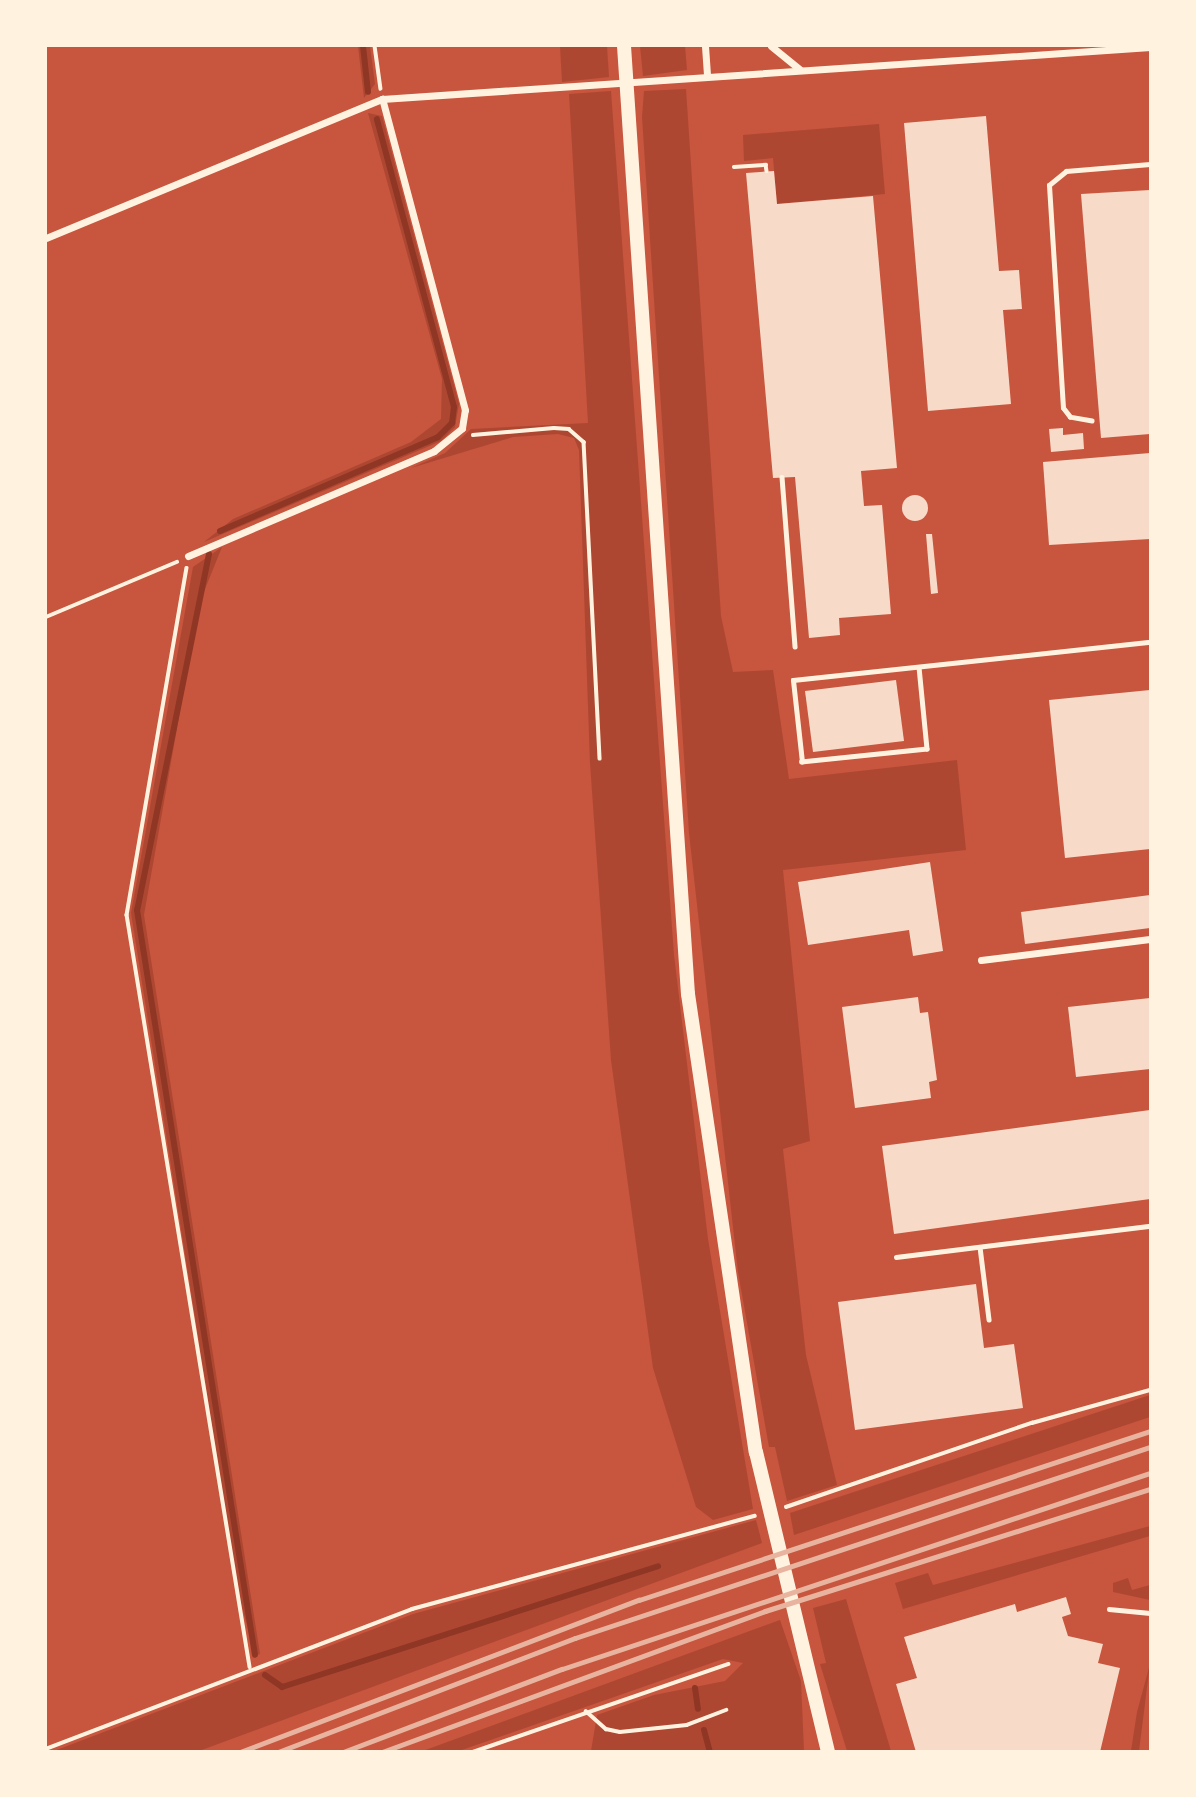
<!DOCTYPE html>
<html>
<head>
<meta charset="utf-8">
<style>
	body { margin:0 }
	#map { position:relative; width:1196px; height:1797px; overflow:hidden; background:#c8553d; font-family:Rubik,sans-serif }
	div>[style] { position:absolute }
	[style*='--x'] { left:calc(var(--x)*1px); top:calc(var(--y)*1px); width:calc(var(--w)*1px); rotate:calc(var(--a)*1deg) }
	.green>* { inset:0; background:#ae4732 }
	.stream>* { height:6px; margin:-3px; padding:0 3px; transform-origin:3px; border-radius:3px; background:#8f3625 }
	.building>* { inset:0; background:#f7dbc8 }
	.round { border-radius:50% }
	.path>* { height:3.5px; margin:-1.75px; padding:0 1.75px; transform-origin:1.75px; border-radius:1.75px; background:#fff3e0 }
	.service>* { height:4.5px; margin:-2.25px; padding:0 2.25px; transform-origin:2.25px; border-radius:2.25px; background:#fff3e0 }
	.minor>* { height:7px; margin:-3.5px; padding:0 3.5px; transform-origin:3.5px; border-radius:3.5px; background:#fff3e0 }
	.primary>* { height:14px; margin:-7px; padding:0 7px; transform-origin:7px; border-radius:7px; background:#fff3e0 }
	.rail>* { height:5px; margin:-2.5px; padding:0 2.5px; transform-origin:2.5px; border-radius:2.5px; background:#e9b49f }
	span { translate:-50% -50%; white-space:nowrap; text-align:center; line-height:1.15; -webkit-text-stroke:6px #fff3e0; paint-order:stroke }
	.frame { position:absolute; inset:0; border:47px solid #fff3e0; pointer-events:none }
</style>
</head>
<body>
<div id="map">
	<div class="green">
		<div style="clip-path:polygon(358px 46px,370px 46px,375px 84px,364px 98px)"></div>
		<div style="clip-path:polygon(560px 46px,607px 46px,609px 77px,562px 82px)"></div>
		<div style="clip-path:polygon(640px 46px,685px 46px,687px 70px,643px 76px)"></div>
		<div style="clip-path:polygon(686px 89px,721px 616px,733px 672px,773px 670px,789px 779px,957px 760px,966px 850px,783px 870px,810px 1141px,783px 1149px,806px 1355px,837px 1485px,787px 1501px,775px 1447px,769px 1447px,738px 1272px,689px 833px,642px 117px,644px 91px)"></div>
		<div style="clip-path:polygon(611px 91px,674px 955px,708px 1239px,753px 1509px,713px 1520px,696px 1507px,653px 1368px,611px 1060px,590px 763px,579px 450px,574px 438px,558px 434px,513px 437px,411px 468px,445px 453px,471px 429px,588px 423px,569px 94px)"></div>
		<div style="clip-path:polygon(368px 113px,382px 116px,459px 404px,455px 427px,441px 441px,204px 542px,233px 519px,411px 442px,441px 419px,442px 379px)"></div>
		<div style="clip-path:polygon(879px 124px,885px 194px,777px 204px,773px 158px,744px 161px,743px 135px)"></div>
		<div style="clip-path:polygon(222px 547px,199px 604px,144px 915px,260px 1654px,255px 1655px,239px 1596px,131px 913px,193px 567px)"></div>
		<div style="clip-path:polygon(1150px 1395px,1150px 1417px,794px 1535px,790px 1513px)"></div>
		<div style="clip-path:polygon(756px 1520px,762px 1543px,199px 1751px,54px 1751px,413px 1614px)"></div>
		<div style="clip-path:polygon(1150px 1526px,1150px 1536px,903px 1609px,895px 1583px,928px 1573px,933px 1585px)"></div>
		<div style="clip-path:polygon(1128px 1578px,1132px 1590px,1150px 1585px,1150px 1600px,1113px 1592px,1113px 1583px)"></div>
		<div style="clip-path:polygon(846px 1599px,858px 1640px,891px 1751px,847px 1751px,820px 1664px,826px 1663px,813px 1608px)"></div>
		<div style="clip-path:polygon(780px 1620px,801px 1681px,804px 1751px,591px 1751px,597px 1715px,654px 1695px,725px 1681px,743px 1663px,723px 1659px,459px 1751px,420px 1752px)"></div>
		<div style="clip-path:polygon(1150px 1664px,1139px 1751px,1131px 1751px,1137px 1712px)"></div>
	</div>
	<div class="stream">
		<div style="--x:363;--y:46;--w:46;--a:83.8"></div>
		<div style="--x:220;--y:531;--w:237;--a:-23.3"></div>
		<div style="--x:438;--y:437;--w:20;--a:-45"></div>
		<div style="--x:452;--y:423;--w:16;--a:-83"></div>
		<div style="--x:454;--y:407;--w:298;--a:-105"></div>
		<div style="--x:209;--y:554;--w:363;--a:101.4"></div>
		<div style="--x:137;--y:910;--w:754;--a:81"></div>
		<div style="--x:265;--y:1675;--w:21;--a:35"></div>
		<div style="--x:282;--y:1687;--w:395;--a:-17.8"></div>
		<div style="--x:695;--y:1688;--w:21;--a:82"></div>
		<div style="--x:704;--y:1730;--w:23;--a:75"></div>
	</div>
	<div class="building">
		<div style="clip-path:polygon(986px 116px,999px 271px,1019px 270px,1022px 309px,1003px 310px,1011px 404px,928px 411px,904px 123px)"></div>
		<div style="clip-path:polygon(774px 171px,777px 204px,873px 196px,897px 468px,861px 471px,864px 506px,882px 505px,891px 614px,839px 618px,840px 635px,809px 638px,795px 477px,773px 478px,746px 173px)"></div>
		<div style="clip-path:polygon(1150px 190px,1150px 434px,1101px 438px,1081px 194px)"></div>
		<div style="clip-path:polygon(1063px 428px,1063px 435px,1083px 433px,1084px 449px,1051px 452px,1049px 429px)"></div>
		<div style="clip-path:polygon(1150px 453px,1150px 539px,1049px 545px,1043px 462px)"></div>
		<div class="round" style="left:902px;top:495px;width:26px;height:26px"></div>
		<div style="clip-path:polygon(926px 534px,932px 534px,938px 593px,931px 594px)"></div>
		<div style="clip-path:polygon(896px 680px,904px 741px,813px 752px,805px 691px)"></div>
		<div style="clip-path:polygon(1150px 690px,1150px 849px,1065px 858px,1049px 700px)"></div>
		<div style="clip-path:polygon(930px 862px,943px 951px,913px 956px,909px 930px,808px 945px,798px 882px)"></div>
		<div style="clip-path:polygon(1150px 895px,1150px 928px,1025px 944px,1021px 912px)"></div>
		<div style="clip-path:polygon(918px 997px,920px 1013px,928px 1012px,937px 1080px,929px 1082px,931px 1098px,855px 1108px,842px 1007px)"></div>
		<div style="clip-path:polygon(1150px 998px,1150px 1069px,1076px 1077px,1068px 1007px)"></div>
		<div style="clip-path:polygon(1150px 1110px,1150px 1199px,894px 1234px,882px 1146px)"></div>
		<div style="clip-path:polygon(976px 1284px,984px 1348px,1014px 1344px,1023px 1408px,855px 1430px,838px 1302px)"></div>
		<div style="clip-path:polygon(1066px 1597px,1071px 1614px,1062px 1617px,1068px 1636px,1103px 1644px,1098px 1663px,1120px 1668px,1100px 1752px,916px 1752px,896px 1684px,917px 1678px,904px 1637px,1015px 1604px,1017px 1612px)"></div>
	</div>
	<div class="path">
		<div style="--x:375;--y:46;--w:43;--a:82.1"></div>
		<div style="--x:734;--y:167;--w:32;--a:-4"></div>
		<div style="--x:766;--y:165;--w:6;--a:81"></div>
		<div style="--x:473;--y:435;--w:81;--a:-4.9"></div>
		<div style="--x:554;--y:428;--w:15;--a:4"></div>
		<div style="--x:569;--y:429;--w:20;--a:41"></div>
		<div style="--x:584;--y:442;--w:317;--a:87.1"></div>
		<div style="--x:187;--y:568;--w:352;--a:99.8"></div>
		<div style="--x:127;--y:915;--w:762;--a:80.71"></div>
		<div style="--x:46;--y:617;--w:142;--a:-22.8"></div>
		<div style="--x:786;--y:1507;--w:260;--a:-18.9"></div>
		<div style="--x:1032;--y:1423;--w:123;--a:-15.6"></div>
		<div style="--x:586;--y:1711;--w:27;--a:42"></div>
		<div style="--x:606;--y:1729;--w:14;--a:12"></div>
		<div style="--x:620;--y:1732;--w:67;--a:-6"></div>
		<div style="--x:687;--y:1725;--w:42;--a:-21"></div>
		<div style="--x:46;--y:1749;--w:392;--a:-20.9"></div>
		<div style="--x:412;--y:1609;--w:355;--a:-15.2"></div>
		<div style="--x:473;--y:1752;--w:270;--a:-19"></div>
	</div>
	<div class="service">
		<div style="--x:1092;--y:421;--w:22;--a:-170"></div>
		<div style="--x:1070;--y:417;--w:11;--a:-128"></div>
		<div style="--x:1063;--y:408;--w:223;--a:-93.6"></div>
		<div style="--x:1049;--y:185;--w:22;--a:-39"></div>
		<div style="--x:1066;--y:171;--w:84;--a:-4.8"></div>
		<div style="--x:782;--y:477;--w:170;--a:85.6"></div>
		<div style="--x:919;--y:667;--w:82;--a:84.4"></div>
		<div style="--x:927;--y:749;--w:126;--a:174.1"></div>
		<div style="--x:802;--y:762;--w:82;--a:-96.3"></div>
		<div style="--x:793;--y:680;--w:359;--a:-6.1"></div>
		<div style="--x:980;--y:1247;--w:73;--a:82.9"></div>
		<div style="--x:896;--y:1257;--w:256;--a:-7"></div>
		<div style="--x:1109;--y:1609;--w:41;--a:5.6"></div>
	</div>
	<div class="minor">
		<div style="--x:705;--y:46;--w:30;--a:86"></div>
		<div style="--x:771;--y:46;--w:38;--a:39"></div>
		<div style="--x:46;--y:238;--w:364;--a:-22.5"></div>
		<div style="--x:382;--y:99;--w:770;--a:-3.87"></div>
		<div style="--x:188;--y:556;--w:267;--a:-23.1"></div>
		<div style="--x:434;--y:451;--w:36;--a:-39"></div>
		<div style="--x:462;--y:428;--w:18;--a:-81"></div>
		<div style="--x:465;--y:410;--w:322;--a:-104.9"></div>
		<div style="--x:981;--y:960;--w:170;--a:-7.1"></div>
	</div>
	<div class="primary">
		<div style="--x:624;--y:46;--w:950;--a:86.14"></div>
		<div style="--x:688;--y:994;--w:463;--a:81.6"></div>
		<div style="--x:756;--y:1452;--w:309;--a:76.5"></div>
	</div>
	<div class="rail">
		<div style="--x:240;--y:1752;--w:427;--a:-20.9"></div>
		<div style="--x:639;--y:1600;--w:538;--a:-18.3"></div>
		<div style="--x:278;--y:1752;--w:318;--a:-21"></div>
		<div style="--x:575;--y:1638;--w:606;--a:-18.38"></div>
		<div style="--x:343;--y:1752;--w:234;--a:-20.8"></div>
		<div style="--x:562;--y:1669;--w:620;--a:-18.43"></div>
		<div style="--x:382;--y:1752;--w:408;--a:-20.2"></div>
		<div style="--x:765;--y:1611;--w:404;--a:-17.6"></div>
	</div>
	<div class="frame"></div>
</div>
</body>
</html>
